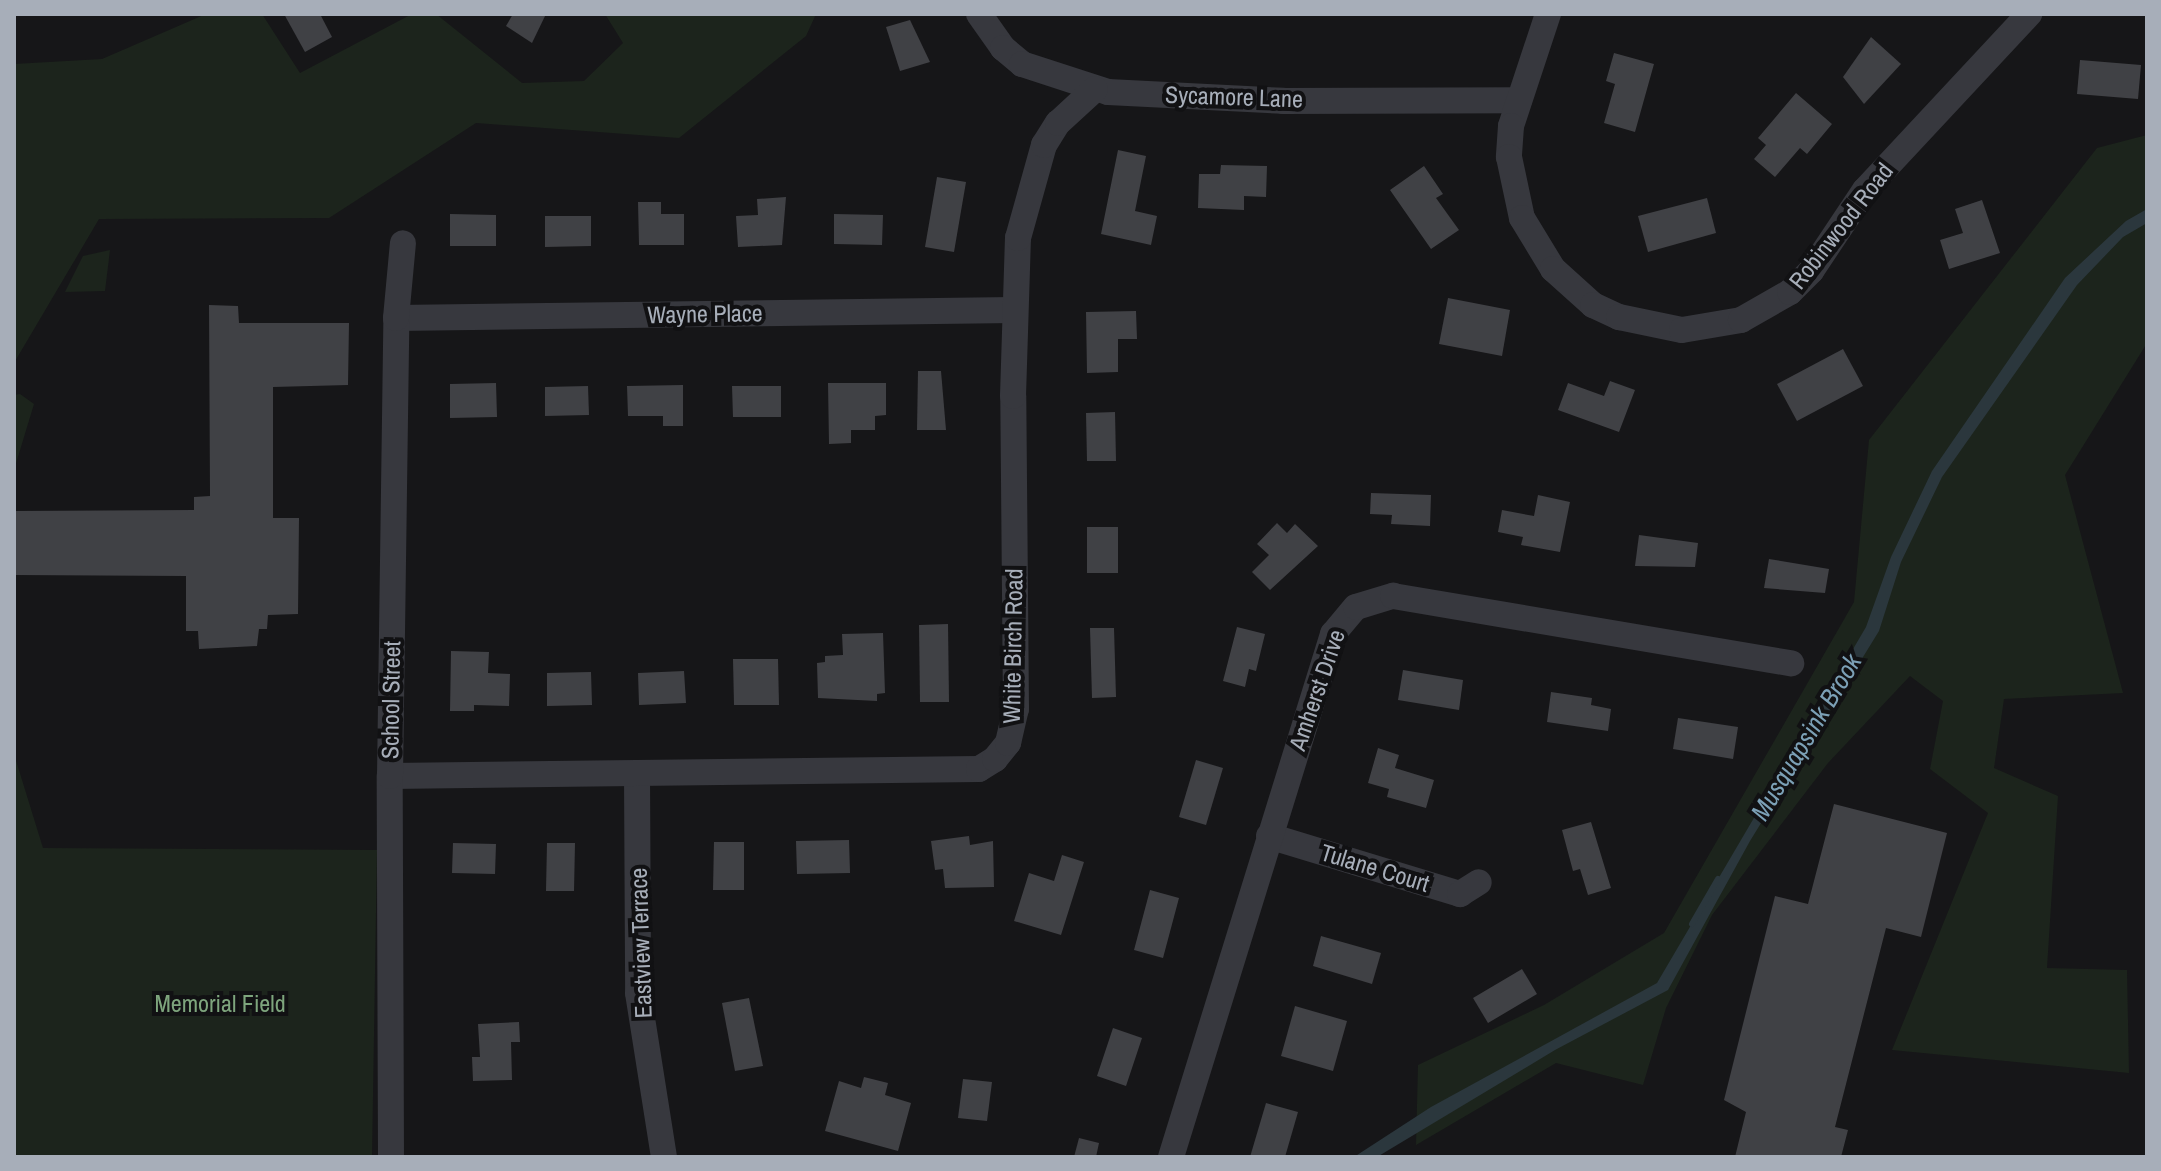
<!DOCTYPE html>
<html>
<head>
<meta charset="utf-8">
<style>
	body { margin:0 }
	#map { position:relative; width:2161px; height:1171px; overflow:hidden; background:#161618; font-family:"Archivo Narrow",sans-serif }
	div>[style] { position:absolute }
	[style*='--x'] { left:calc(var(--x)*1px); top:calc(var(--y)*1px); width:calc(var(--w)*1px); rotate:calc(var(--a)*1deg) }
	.green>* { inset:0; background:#1c241c }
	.water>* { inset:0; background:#2b373d }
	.stream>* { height:6px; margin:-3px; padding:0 3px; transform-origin:3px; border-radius:3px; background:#2b373d }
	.building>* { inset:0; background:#404145 }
	.minor>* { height:26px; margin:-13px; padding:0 13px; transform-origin:13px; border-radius:13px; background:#37383e }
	span { translate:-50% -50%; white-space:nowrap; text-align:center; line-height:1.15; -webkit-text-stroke:8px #111113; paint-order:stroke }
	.street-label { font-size:24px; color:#a7aeb9 }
	.park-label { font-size:24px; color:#7ea57d }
	.water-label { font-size:26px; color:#7ca0b6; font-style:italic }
	.frame { position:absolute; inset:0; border:16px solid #a7aeb9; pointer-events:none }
</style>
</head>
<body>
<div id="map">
	<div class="green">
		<div style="clip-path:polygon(206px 14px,262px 14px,300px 73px,412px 14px,436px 14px,522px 83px,584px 81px,623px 43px,605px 14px,816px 14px,806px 36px,679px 138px,476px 123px,329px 218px,99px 219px,14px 363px,14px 64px,102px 59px)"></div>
		<div style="clip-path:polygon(2147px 135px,2147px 343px,2065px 475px,2123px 693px,2004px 699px,1994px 768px,2058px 796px,2047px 968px,2127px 970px,2129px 1073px,1892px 1050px,1988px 813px,1930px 769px,1943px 701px,1910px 676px,1828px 763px,1712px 915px,1666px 1008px,1643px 1085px,1556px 1063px,1416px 1145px,1418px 1065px,1544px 1005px,1664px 933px,1854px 602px,1869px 440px,2097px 148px)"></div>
		<div style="clip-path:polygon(110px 250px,105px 291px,65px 292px,83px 256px)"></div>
		<div style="clip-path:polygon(20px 394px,34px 404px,14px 470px,14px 395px)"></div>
		<div style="clip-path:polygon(14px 754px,43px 848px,377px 850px,372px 1157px,14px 1157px)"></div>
	</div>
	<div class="water">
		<div style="clip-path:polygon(2147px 209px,2147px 223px,2123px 237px,2077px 285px,1942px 477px,1901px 562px,1879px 631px,1750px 841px,1668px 990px,1555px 1050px,1377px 1157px,1354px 1157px,1431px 1107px,1657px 983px,1866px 627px,1891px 557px,1932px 471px,2065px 278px,2126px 221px)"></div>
	</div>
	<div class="stream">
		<div style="--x:1692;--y:924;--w:52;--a:-60"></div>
	</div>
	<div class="building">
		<div style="clip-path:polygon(284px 14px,320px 14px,332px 37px,305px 52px)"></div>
		<div style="clip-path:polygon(513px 14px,546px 14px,532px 43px,506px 26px)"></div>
		<div style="clip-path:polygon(910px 20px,930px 62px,900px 71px,886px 27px)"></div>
		<div style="clip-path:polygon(1871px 37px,1901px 64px,1864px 104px,1843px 77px)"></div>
		<div style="clip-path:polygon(1614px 53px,1654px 64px,1635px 132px,1604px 123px,1615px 84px,1606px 81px)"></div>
		<div style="clip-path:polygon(2080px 60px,2141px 65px,2138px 99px,2077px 94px)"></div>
		<div style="clip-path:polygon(1796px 93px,1832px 124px,1807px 154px,1800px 148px,1775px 177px,1754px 159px,1766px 145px,1758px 138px)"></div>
		<div style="clip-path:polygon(1118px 150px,1146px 156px,1135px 211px,1157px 216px,1151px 245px,1101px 234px)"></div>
		<div style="clip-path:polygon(1221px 165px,1267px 166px,1266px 197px,1244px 196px,1244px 210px,1198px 208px,1199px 174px,1220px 174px)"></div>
		<div style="clip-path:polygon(1424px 166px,1443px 194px,1436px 198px,1459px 230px,1431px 249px,1390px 190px)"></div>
		<div style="clip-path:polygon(937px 177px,966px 182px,954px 252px,925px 247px)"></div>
		<div style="clip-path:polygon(786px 197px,782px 245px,738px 247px,736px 216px,758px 215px,757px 199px)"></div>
		<div style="clip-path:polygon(1707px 198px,1716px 233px,1648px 252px,1638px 216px)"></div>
		<div style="clip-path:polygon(1982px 200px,2000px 253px,1949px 269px,1940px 240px,1963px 233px,1955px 209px)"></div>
		<div style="clip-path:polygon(638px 202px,661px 202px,661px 214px,684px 214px,684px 245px,639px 245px)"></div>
		<div style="clip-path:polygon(450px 214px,496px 215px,496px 246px,450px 246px)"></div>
		<div style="clip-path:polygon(834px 214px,883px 215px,882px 245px,834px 244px)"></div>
		<div style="clip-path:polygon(545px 216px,591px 216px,591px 246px,545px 247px)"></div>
		<div style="clip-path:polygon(1448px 298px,1510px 310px,1502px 356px,1439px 344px)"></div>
		<div style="clip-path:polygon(209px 305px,238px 306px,239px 323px,349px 323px,348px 385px,273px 387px,273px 518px,299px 518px,298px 614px,268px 615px,267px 629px,259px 629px,257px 646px,199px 649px,198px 631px,186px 631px,186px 576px,14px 575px,14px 511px,194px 510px,194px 497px,210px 496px)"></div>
		<div style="clip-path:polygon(1136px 311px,1137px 339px,1118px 339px,1118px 372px,1087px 373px,1086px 312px)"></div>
		<div style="clip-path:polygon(1843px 349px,1863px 386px,1797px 421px,1777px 384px)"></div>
		<div style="clip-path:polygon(918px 371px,941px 371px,946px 430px,917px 430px)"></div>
		<div style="clip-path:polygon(1610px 381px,1635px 390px,1619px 432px,1558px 410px,1568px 383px,1604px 396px)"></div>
		<div style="clip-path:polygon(496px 383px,497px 417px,450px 418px,450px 384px)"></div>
		<div style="clip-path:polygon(828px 383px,886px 383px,886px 415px,875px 416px,875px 430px,851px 430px,851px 443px,829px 444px)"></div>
		<div style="clip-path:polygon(683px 385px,683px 426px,663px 426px,663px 416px,628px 416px,627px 386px)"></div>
		<div style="clip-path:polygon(588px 386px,589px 415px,545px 416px,545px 387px)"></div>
		<div style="clip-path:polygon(732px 386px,781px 386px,781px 417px,733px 417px)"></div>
		<div style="clip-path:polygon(1115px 412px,1116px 461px,1087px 461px,1086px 413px)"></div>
		<div style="clip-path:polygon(1371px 493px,1431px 495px,1430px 526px,1391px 524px,1392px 515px,1370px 514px)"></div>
		<div style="clip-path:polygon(1538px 495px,1570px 502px,1560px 552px,1521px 545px,1523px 537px,1498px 532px,1502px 510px,1534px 516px)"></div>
		<div style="clip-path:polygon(1277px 523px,1287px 533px,1295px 524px,1318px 546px,1270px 590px,1252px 572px,1269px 555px,1257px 544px)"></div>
		<div style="clip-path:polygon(1087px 527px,1118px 527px,1118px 573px,1087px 573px)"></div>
		<div style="clip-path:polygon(1639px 535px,1698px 543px,1695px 567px,1635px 566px)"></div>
		<div style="clip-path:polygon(1769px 559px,1829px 569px,1825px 593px,1764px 588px)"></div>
		<div style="clip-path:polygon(948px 624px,949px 702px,920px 702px,919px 625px)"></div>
		<div style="clip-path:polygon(1237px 627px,1265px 634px,1256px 671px,1249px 669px,1245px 687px,1223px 681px)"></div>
		<div style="clip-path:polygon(1090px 628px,1114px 628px,1116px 697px,1092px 698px)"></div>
		<div style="clip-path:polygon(883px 633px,885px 693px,877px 694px,877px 701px,818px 698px,817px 663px,825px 662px,825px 656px,843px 655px,842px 634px)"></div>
		<div style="clip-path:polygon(451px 651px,489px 652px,488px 673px,510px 674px,509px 706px,474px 705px,474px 711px,450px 711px)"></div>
		<div style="clip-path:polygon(733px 659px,778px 659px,779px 705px,734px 705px)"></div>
		<div style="clip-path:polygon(1403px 670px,1463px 680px,1459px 710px,1398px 700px)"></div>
		<div style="clip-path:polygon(684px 671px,686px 703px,639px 705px,638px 673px)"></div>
		<div style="clip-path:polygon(591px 672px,592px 705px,547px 706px,547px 673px)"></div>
		<div style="clip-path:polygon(1551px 692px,1592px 698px,1591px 705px,1611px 709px,1608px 731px,1547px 722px)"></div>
		<div style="clip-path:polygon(1678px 718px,1738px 727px,1733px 759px,1673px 749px)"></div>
		<div style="clip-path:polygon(1378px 748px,1399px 755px,1395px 768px,1434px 780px,1426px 808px,1387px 797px,1389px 789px,1368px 783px)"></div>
		<div style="clip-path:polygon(1196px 760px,1223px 768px,1206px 825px,1179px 817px)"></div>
		<div style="clip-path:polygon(1834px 804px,1947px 833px,1921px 937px,1886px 928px,1835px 1127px,1848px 1130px,1841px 1157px,1735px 1157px,1746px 1112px,1724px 1100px,1775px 896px,1808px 904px)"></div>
		<div style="clip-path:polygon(1591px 822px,1611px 888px,1588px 895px,1580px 869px,1573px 871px,1562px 830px)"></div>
		<div style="clip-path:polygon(969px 836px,970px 845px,993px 841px,994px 887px,945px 888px,943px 869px,935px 870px,931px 841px)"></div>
		<div style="clip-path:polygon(849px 840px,850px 873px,797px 874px,796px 841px)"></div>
		<div style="clip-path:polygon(714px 842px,744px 842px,744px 890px,713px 890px)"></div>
		<div style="clip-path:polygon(453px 843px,496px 844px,495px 874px,452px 873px)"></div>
		<div style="clip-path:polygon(547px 843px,575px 843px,574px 891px,546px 891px)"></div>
		<div style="clip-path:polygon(1062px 855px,1084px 862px,1061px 935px,1014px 921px,1029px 873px,1054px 881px)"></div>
		<div style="clip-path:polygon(1150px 890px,1179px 898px,1163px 958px,1134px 950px)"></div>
		<div style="clip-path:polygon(1321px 936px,1381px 953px,1372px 984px,1313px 966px)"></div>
		<div style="clip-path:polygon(1522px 969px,1537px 994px,1488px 1023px,1473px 998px)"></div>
		<div style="clip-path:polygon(749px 998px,763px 1066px,735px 1071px,722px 1003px)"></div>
		<div style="clip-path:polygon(1295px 1006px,1347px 1021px,1333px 1071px,1281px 1056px)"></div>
		<div style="clip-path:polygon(519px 1022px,520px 1042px,511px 1042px,512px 1080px,473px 1081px,472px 1057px,480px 1057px,478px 1024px)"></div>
		<div style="clip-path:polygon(1113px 1028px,1142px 1038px,1126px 1086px,1097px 1076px)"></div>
		<div style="clip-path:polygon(864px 1077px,888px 1083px,885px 1095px,911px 1103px,898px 1151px,825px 1131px,839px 1081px,861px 1088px)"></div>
		<div style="clip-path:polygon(963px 1079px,992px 1082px,987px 1121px,958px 1118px)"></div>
		<div style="clip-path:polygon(1266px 1103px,1298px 1112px,1285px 1157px,1250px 1157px)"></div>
		<div style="clip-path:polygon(1079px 1138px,1099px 1143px,1096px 1157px,1074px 1157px)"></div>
	</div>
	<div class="minor">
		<div style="--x:979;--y:14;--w:42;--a:54.8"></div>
		<div style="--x:1003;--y:48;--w:25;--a:40"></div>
		<div style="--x:1022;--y:64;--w:90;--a:18"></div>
		<div style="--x:1108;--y:92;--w:175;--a:2.9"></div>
		<div style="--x:1283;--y:101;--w:236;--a:-0.2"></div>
		<div style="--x:1548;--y:14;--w:118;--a:108.3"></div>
		<div style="--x:1511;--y:126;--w:31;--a:94"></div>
		<div style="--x:1509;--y:157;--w:62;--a:78"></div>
		<div style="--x:1522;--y:218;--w:60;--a:58.7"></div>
		<div style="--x:1553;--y:269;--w:54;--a:42"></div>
		<div style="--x:1593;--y:305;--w:29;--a:25"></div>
		<div style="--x:1619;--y:317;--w:64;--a:11.7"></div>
		<div style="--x:1682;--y:330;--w:60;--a:-9.6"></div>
		<div style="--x:1741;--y:320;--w:56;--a:-29.7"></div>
		<div style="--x:1790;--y:292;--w:30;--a:-45"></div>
		<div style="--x:1811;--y:271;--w:97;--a:-56.3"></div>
		<div style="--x:1865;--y:190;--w:241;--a:-47"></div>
		<div style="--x:396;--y:318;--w:618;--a:-0.74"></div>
		<div style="--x:637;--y:775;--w:218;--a:89.7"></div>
		<div style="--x:638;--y:993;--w:166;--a:81"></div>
		<div style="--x:390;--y:776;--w:589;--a:-0.68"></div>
		<div style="--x:979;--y:769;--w:19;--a:-32"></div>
		<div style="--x:995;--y:759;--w:21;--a:-51"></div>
		<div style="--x:1008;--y:743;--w:35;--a:-77"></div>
		<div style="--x:1016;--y:709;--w:313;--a:-90.5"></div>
		<div style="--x:1013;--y:396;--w:158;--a:-88.2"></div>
		<div style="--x:1018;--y:238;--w:97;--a:-74.4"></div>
		<div style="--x:1044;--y:145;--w:26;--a:-58"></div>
		<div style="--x:1058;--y:123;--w:50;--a:-42.6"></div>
		<div style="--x:1269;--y:836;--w:200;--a:16.9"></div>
		<div style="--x:1460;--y:894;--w:22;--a:-32"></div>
		<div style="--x:391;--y:1157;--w:381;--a:-90.2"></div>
		<div style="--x:390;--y:776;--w:458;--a:-89.2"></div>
		<div style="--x:396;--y:318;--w:75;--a:-84.7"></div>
		<div style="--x:1171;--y:1157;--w:548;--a:-72.79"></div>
		<div style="--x:1333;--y:634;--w:35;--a:-50"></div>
		<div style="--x:1356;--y:607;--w:39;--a:-17"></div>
		<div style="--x:1393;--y:596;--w:404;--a:9.6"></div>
	</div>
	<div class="street-label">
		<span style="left:1234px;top:97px;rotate:2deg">Sycamore Lane</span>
		<span style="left:1841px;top:226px;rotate:-52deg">Robinwood Road</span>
		<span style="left:705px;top:314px;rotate:-1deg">Wayne Place</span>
		<span style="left:1013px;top:646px;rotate:-89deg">White Birch Road</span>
		<span style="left:1317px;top:690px;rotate:-71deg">Amherst Drive</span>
		<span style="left:391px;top:700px;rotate:-89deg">School Street</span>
		<span style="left:1375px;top:868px;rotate:17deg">Tulane Court</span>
		<span style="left:641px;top:943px;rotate:-92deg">Eastview Terrace</span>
	</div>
	<div class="park-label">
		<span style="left:220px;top:1004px">Memorial Field</span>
	</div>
	<div class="water-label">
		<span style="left:1806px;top:737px;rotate:-59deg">Musquapsink Brook</span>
	</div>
	<div class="frame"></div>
</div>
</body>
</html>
